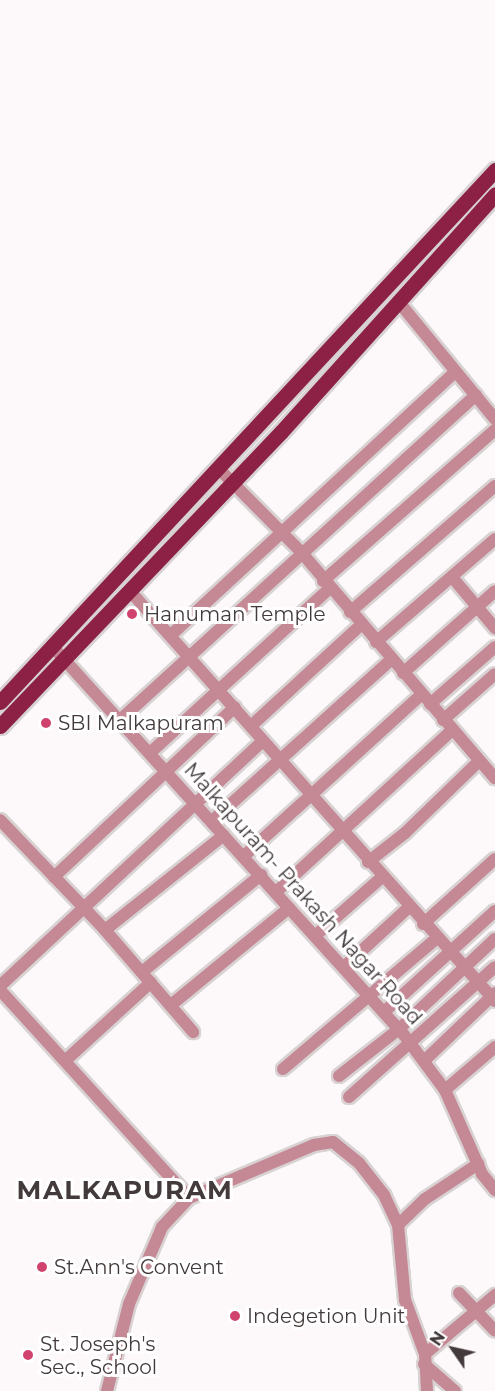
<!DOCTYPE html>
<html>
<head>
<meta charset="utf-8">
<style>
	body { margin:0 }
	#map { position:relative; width:495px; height:1391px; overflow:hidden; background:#fdf8f9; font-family:Montserrat,sans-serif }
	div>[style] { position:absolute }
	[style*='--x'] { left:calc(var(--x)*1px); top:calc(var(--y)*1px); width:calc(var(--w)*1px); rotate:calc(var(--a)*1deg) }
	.roads { filter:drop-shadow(2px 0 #d8d2d3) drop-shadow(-2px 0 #d8d2d3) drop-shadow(0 2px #d8d2d3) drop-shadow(0 -2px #d8d2d3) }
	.minor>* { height:12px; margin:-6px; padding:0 6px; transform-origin:6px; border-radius:6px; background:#c58895 }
	.major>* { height:15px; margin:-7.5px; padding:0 7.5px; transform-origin:7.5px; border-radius:7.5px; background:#8c2145 }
	.dots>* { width:16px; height:16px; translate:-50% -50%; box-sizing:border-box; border:3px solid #fff; border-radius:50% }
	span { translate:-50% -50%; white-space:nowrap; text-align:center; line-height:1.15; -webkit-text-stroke:6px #fff; paint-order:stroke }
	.poi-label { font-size:20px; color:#433a3b }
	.left { translate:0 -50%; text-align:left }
	.street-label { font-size:20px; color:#433a3b }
	.district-label { font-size:26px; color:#433a3b; font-weight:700; letter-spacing:1.5px }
	.north { position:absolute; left:423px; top:1319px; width:60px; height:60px; -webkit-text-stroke:4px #fff; paint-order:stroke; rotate:304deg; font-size:16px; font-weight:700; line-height:24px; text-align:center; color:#433a3b }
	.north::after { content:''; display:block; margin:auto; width:21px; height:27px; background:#433a3b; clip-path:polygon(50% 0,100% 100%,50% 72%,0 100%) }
</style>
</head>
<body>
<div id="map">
	<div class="roads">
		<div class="minor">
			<div style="--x:398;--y:301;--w:153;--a:50.6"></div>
			<div style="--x:218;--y:468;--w:118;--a:45.3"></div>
			<div style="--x:301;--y:552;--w:298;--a:49.4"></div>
			<div style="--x:452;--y:577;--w:67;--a:49.9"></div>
			<div style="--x:323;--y:581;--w:229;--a:-41.3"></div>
			<div style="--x:130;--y:591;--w:549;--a:48.32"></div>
			<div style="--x:350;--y:612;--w:192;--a:-41"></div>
			<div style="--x:171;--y:635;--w:387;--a:-42.8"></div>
			<div style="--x:376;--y:642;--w:157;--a:-40.9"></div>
			<div style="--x:52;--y:646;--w:525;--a:47.86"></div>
			<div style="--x:404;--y:1035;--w:69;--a:53.3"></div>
			<div style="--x:445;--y:1090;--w:92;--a:66.2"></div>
			<div style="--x:482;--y:1174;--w:21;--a:51"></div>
			<div style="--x:403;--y:673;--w:123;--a:-41.7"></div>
			<div style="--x:430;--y:704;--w:86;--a:-41.2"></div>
			<div style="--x:120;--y:720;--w:482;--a:-42.4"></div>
			<div style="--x:443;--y:720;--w:69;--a:-41.5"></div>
			<div style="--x:251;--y:726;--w:149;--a:-42.6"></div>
			<div style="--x:151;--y:752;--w:243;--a:-42.5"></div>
			<div style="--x:0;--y:820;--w:152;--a:46.3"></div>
			<div style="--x:105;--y:930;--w:135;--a:49.2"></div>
			<div style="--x:212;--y:821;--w:242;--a:-42"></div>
			<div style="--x:244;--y:856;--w:239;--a:-42.3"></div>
			<div style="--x:368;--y:862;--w:47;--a:-38.1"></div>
			<div style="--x:405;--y:833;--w:103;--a:-44.2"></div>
			<div style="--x:54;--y:877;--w:248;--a:-43.2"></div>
			<div style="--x:276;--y:892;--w:239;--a:-42.6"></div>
			<div style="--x:423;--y:924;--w:97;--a:-42.1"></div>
			<div style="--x:105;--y:930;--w:152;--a:-38.6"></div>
			<div style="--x:316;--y:935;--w:88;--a:-41.3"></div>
			<div style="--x:344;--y:967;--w:88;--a:-42.7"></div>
			<div style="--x:142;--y:972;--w:154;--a:-39.2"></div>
			<div style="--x:0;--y:986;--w:359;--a:-43"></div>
			<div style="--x:0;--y:990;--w:281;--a:47.7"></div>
			<div style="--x:171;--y:1005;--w:153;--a:-39.4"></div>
			<div style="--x:384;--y:1012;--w:150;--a:-42.3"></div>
			<div style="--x:66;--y:1060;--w:115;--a:-42.5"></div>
			<div style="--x:425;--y:1060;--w:97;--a:-43.7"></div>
			<div style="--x:283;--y:1069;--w:202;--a:-40.4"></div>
			<div style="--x:339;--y:1076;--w:76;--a:-38.1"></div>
			<div style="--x:399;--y:1029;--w:132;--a:-43.2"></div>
			<div style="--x:445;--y:1090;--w:66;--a:-40.7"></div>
			<div style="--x:349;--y:1097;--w:195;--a:-41.7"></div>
			<div style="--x:459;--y:1293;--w:52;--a:46.5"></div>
			<div style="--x:425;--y:1354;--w:92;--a:-40.1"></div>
			<div style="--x:424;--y:1364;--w:41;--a:41.1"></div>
			<div style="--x:107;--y:1391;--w:90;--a:-75.8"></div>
			<div style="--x:129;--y:1304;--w:84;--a:-66.8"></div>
			<div style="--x:162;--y:1227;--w:40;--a:-47"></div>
			<div style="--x:189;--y:1198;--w:136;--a:-23"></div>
			<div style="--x:314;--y:1145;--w:19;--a:-9"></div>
			<div style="--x:333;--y:1142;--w:33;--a:39"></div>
			<div style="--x:359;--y:1163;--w:41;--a:52"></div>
			<div style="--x:384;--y:1195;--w:33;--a:65"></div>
			<div style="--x:427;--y:1391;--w:37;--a:-93"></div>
			<div style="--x:425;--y:1354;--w:58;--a:-110.3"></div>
			<div style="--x:405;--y:1300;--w:75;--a:-95.3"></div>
			<div style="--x:398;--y:1225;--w:37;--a:-44"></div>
			<div style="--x:425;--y:1199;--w:64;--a:-33.4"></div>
		</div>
		<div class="major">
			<div style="--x:0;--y:702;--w:727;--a:-47.06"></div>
			<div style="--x:0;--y:726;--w:407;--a:-46.3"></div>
			<div style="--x:281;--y:432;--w:320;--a:-48"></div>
		</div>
	</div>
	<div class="dots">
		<div style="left:132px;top:614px;background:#d1436f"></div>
		<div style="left:46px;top:723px;background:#d1436f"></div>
		<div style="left:42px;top:1267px;background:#d1436f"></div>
		<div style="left:235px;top:1316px;background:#d1436f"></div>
		<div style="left:28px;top:1355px;background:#d1436f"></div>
	</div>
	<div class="poi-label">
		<span class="left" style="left:144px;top:614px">Hanuman Temple</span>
		<span class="left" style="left:58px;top:723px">SBI Malkapuram</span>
		<span class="left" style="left:54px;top:1267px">St.Ann's Convent</span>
		<span class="left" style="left:247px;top:1316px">Indegetion Unit</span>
		<span class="left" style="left:40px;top:1356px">St. Joseph's<br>Sec., School</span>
	</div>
	<div class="street-label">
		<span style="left:303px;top:894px;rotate:48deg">Malkapuram- Prakash Nagar Road</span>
	</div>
	<div class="district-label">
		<span style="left:125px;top:1191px">MALKAPURAM</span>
	</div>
	<div class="north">N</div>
</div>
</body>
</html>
